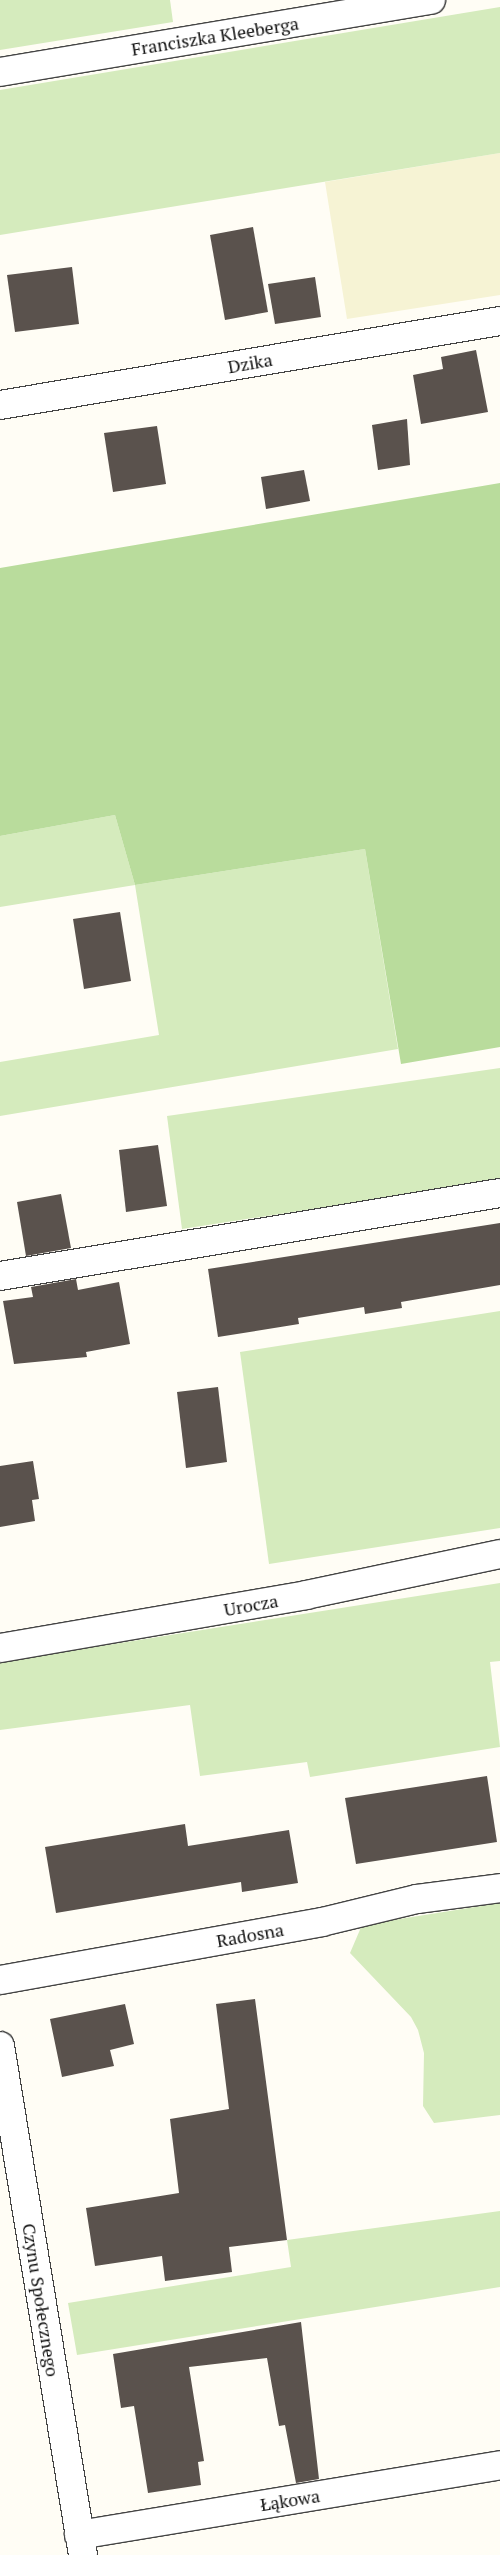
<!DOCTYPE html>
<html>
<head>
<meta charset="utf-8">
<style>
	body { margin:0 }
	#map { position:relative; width:500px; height:2555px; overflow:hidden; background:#fffdf5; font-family:"PT Serif",serif }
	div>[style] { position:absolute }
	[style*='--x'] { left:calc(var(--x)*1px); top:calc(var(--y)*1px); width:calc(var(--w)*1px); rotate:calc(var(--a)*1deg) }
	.farmland>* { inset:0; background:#f6f3d4 }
	.green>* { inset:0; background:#d5ebbd }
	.forest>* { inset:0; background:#b9dc9c }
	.building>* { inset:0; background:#5a524d }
	.roads { filter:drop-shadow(1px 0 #444) drop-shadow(-1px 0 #444) drop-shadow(0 1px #444) drop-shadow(0 -1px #444) }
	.minor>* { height:28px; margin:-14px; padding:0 14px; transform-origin:14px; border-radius:14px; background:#fff }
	span { translate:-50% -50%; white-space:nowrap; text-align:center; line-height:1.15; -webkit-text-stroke:5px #fff; paint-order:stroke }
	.street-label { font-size:18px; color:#111 }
</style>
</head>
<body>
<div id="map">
	<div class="farmland">
		<div style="clip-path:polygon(500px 153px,500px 295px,347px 319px,325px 182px)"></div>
	</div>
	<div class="green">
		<div style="clip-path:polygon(0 0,170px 0,173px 22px,0 50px)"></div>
		<div style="clip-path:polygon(500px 7px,500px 153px,0 235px,0 90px)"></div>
		<div style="clip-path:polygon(115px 815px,135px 885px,365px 849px,398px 1049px,0 1116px,0 1062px,159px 1035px,135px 885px,0 907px,0 836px)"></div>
		<div style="clip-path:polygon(500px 1068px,500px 1180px,182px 1229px,167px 1116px)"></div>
		<div style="clip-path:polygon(500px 1311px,500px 1528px,269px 1564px,240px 1352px)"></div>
		<div style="clip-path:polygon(500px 1583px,500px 1661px,490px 1662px,500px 1747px,310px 1777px,307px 1762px,200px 1776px,190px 1705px,0 1730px,0 1662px)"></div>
		<div style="clip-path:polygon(500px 1903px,500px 2115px,434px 2123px,423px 2106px,424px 2053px,418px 2030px,411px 2017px,350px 1953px,362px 1925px)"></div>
		<div style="clip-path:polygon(500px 2211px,500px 2287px,77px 2355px,68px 2303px,291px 2267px,287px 2240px)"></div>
	</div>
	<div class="forest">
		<div style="clip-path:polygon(500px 483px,500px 1047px,401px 1064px,365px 849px,135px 885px,115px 815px,0 836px,0 568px)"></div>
	</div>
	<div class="building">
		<div style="clip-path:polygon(253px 227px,268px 312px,225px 320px,210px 235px)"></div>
		<div style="clip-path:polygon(72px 267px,79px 324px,15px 332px,7px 275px)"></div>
		<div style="clip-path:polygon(315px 277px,321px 317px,275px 324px,268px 284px)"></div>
		<div style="clip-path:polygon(476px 350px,488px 412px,421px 424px,413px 375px,443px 369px,441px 357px)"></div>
		<div style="clip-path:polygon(407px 419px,410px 465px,378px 470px,372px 425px)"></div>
		<div style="clip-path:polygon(157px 426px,166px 484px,113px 492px,104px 433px)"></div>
		<div style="clip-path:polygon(304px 470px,310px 501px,266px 509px,261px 477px)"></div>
		<div style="clip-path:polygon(120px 912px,131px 981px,84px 989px,73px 919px)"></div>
		<div style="clip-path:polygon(158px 1145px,167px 1206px,126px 1212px,119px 1150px)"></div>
		<div style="clip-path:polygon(61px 1194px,71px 1248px,26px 1256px,17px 1202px)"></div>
		<div style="clip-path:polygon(500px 1223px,500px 1285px,401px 1302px,402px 1308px,365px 1314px,364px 1307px,298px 1318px,299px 1324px,218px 1337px,208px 1269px)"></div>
		<div style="clip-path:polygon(76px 1279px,78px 1290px,119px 1282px,130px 1344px,86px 1352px,87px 1357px,14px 1364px,3px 1301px,33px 1297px,31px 1287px)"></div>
		<div style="clip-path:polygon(218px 1387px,227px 1462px,186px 1468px,177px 1392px)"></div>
		<div style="clip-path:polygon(33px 1461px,39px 1499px,32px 1500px,35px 1521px,0 1527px,0 1466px)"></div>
		<div style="clip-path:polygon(487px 1776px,497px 1842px,356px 1864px,345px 1798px)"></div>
		<div style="clip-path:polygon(185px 1824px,188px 1846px,289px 1830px,298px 1883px,242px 1892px,241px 1882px,56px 1913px,45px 1847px)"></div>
		<div style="clip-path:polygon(255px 1999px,287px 2240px,229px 2247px,232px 2272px,165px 2281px,162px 2256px,95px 2266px,86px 2208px,179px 2193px,170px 2119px,229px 2109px,216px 2004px)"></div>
		<div style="clip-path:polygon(125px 2004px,134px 2044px,110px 2050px,114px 2066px,62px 2077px,50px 2019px)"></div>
		<div style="clip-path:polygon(301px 2322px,319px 2479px,296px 2483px,285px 2425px,279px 2426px,267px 2358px,189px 2367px,204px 2461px,198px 2462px,201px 2485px,148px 2493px,134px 2406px,121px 2408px,113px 2354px)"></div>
	</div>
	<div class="roads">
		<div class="minor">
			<div style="--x:0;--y:72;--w:437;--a:-9.5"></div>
			<div style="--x:0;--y:405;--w:507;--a:-9.54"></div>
			<div style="--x:0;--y:1276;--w:507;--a:-9.43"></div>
			<div style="--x:0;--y:1648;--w:311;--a:-9.8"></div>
			<div style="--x:306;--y:1595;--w:198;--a:-11.9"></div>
			<div style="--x:0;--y:1980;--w:327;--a:-10.2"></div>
			<div style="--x:322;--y:1922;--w:98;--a:-13.6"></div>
			<div style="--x:417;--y:1899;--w:84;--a:-7.5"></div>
			<div style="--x:0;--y:2046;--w:516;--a:80.74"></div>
			<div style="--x:79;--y:2535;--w:427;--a:-9.4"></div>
		</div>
	</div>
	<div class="street-label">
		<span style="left:215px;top:36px;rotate:-9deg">Franciszka Kleeberga</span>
		<span style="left:250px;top:363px;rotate:-10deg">Dzika</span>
		<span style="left:251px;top:1605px;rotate:-10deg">Urocza</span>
		<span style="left:250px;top:1935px;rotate:-10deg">Radosna</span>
		<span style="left:41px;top:2300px;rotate:81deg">Czynu Społecznego</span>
		<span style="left:290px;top:2500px;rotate:-9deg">Łąkowa</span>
	</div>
</div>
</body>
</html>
